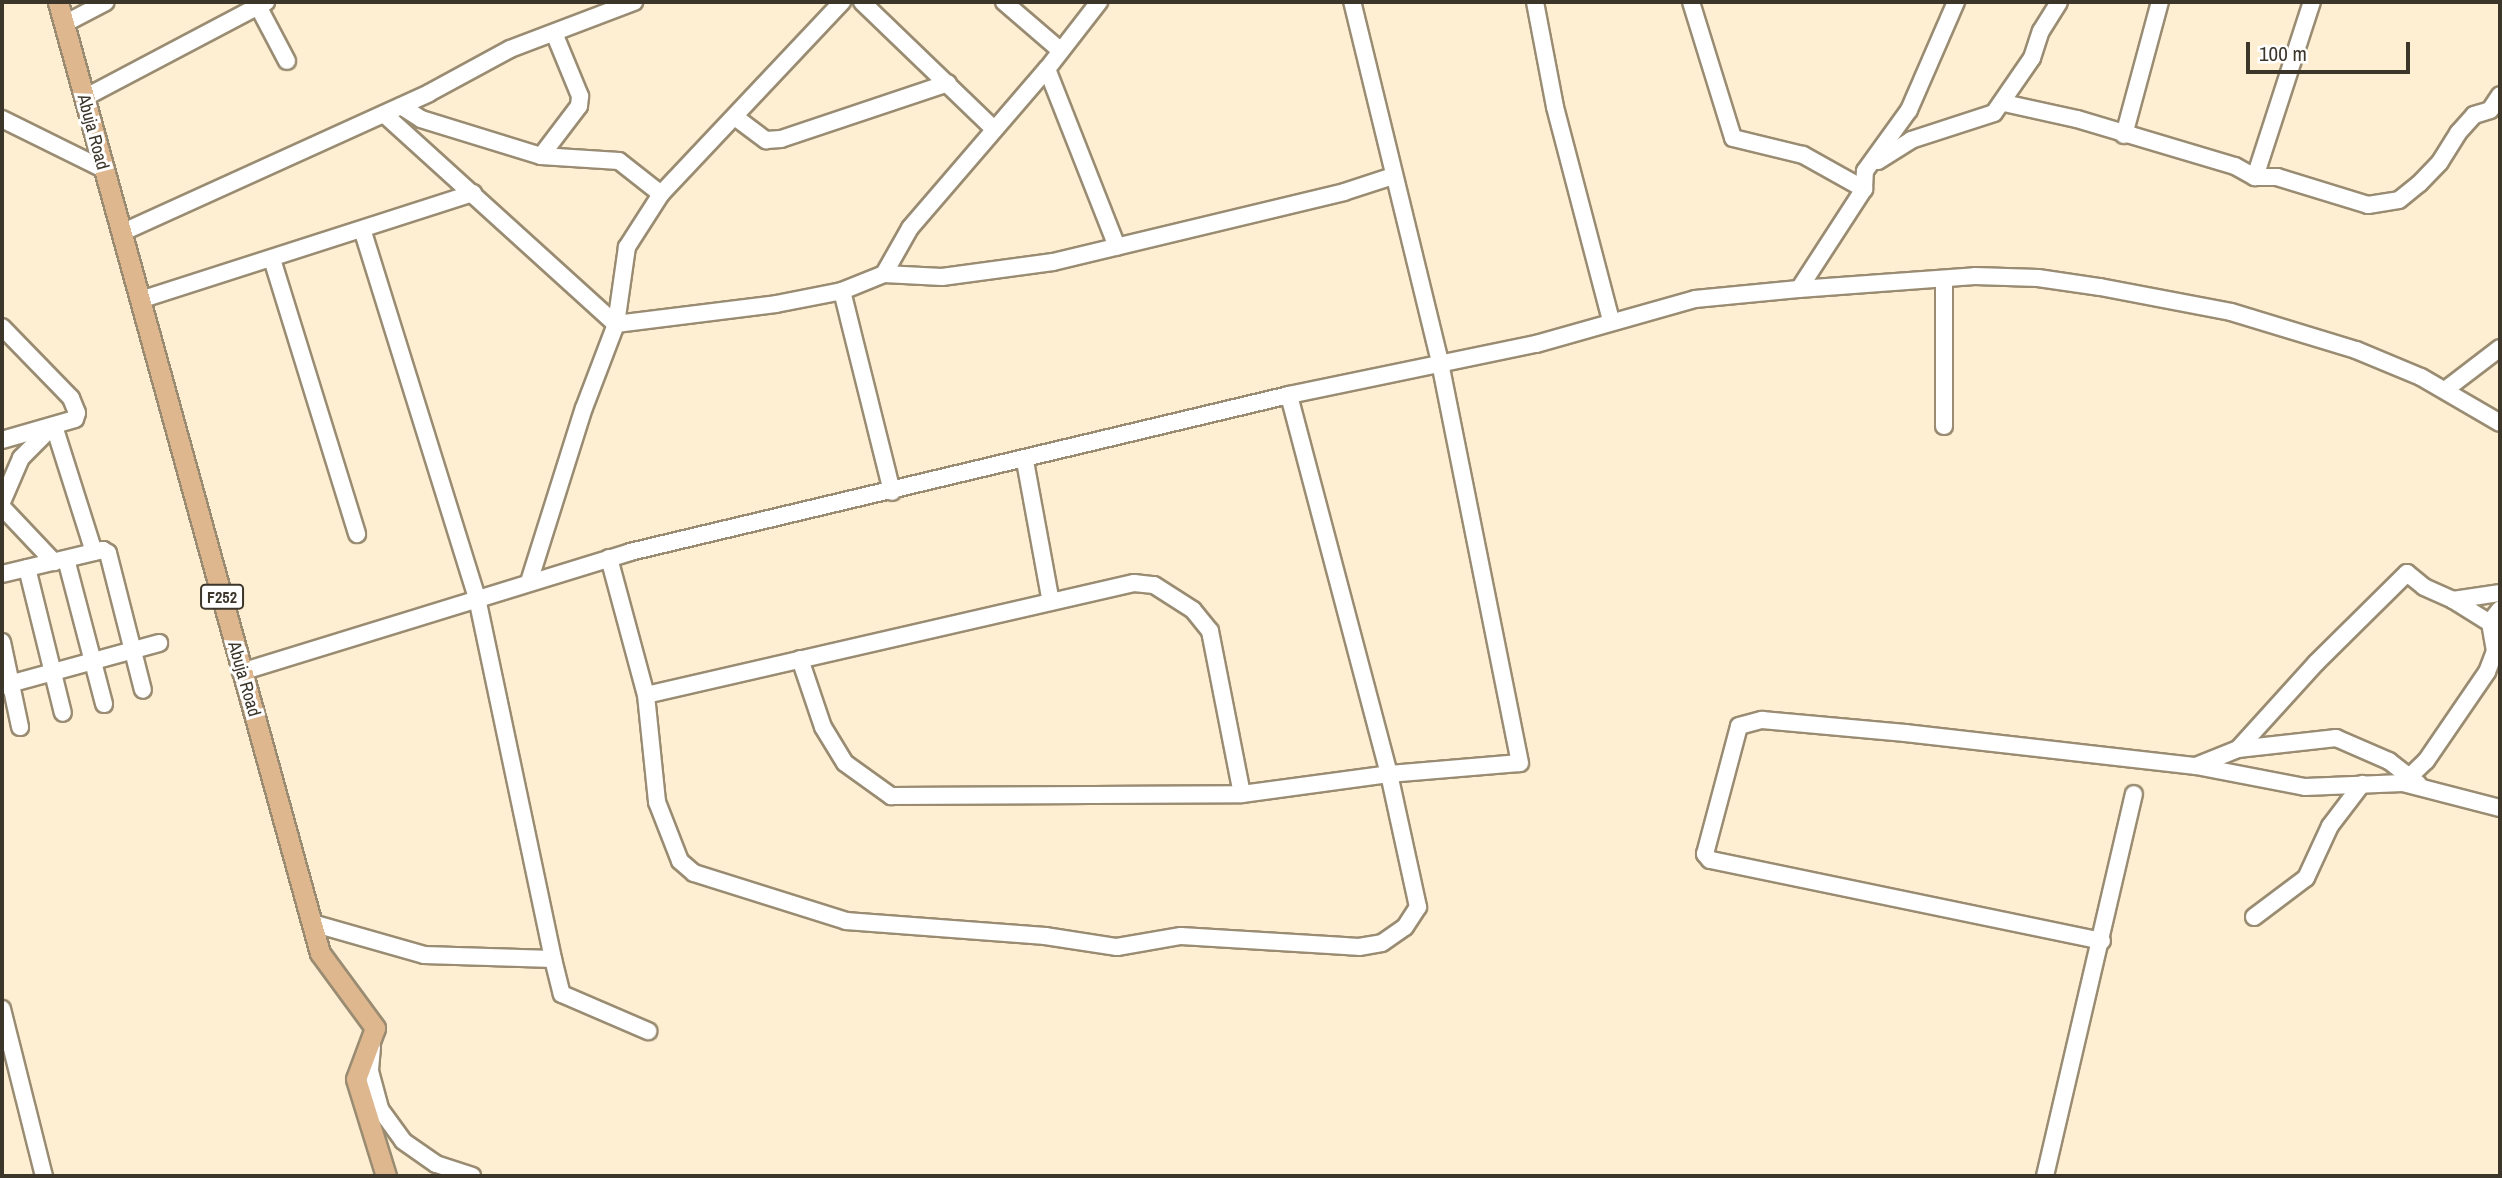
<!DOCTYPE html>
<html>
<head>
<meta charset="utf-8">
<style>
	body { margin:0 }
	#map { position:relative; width:2502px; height:1178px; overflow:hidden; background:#feeed2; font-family:"Archivo Narrow",sans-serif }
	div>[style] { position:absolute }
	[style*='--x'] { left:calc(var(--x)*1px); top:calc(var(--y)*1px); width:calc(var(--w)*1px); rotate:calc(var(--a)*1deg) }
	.roads { filter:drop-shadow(2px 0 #998c72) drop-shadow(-2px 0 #998c72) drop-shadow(0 2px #998c72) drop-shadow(0 -2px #998c72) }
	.minor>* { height:16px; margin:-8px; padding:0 8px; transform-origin:8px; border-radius:8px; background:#fff }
	.major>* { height:19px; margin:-9.5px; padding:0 9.5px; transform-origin:9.5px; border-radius:9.5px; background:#dfb78f }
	span { translate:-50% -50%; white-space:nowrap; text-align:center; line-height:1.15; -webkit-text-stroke:6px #fff; paint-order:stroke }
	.shield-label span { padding:2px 5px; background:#fff; border:2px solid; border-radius:5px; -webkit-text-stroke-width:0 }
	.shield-label { font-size:16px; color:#3b352a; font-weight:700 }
	.street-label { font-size:18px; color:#3b352a }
	.frame { position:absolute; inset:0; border:4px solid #3b352a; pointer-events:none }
	.scale { position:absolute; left:2246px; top:42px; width:164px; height:32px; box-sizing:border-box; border:4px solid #3b352a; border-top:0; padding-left:9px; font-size:21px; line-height:24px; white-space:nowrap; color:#3b352a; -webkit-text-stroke:5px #fff; paint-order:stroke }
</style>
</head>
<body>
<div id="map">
	<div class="roads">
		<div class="minor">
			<div style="--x:862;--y:2;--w:183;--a:43.9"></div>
			<div style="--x:1004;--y:2;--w:75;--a:40.7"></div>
			<div style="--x:1535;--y:2;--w:107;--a:79.2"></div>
			<div style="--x:1555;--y:107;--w:220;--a:75.3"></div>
			<div style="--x:1691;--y:2;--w:142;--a:72.8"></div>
			<div style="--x:1733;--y:138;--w:72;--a:13.7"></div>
			<div style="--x:1803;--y:155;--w:70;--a:29.1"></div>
			<div style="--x:258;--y:6;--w:62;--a:62.2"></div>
			<div style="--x:64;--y:24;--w:47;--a:-27.6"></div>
			<div style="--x:1047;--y:69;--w:191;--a:68.5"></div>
			<div style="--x:84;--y:98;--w:206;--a:-27.8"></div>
			<div style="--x:2004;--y:103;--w:75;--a:12.4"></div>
			<div style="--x:2077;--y:119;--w:165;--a:16.6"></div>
			<div style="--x:2235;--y:166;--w:23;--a:29"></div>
			<div style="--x:2255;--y:177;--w:22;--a:0"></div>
			<div style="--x:2277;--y:177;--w:95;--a:17.1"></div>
			<div style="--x:2368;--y:205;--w:31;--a:-9"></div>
			<div style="--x:2399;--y:200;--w:26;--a:-39"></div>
			<div style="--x:2419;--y:184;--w:30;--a:-46"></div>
			<div style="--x:2440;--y:162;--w:34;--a:-58"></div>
			<div style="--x:2458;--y:133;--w:24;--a:-48"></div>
			<div style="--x:2474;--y:115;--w:17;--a:-17"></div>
			<div style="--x:2490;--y:110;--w:18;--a:-56"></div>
			<div style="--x:401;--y:106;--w:24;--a:33"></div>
			<div style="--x:421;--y:119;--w:126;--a:17.1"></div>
			<div style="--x:541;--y:156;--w:78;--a:3.7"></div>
			<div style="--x:619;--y:161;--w:53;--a:38.2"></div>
			<div style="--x:384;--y:114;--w:313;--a:42.2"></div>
			<div style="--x:616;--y:324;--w:161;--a:-7.1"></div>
			<div style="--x:776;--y:304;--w:67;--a:-11.1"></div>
			<div style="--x:842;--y:291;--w:45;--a:-22"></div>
			<div style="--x:884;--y:274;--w:58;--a:3"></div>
			<div style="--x:942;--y:277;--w:112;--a:-7.7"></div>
			<div style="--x:1053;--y:262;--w:299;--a:-13.5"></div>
			<div style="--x:1344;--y:192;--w:52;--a:-18.1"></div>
			<div style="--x:735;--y:117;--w:39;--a:37"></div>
			<div style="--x:766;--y:140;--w:15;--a:-4"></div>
			<div style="--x:781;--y:139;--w:176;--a:-18.5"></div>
			<div style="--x:2;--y:119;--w:113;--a:26.3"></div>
			<div style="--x:2124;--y:135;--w:138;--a:-74.9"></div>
			<div style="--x:541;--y:156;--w:63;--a:-52.8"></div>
			<div style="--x:579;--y:106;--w:10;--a:-84"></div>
			<div style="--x:580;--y:96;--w:68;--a:-112.4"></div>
			<div style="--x:1878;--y:161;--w:39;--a:-32"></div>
			<div style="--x:1911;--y:140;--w:87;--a:-18"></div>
			<div style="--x:1994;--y:113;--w:67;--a:-55.4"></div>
			<div style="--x:2032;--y:58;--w:28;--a:-72"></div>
			<div style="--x:2041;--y:31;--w:34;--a:-58"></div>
			<div style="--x:2255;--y:177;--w:184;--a:-72"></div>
			<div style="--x:363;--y:232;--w:383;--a:72.7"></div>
			<div style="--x:477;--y:598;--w:369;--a:78.1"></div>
			<div style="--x:121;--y:233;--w:338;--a:-24.4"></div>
			<div style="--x:429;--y:93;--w:92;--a:-28.5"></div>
			<div style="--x:510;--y:49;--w:133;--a:-20.8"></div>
			<div style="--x:272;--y:259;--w:288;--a:72.8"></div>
			<div style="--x:884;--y:274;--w:53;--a:-60.5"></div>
			<div style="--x:910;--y:228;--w:210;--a:-49.3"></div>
			<div style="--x:1047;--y:69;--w:85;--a:-52.2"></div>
			<div style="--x:1944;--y:280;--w:146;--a:90"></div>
			<div style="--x:1799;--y:289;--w:176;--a:-4.2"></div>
			<div style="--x:1975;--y:276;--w:63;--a:1.8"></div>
			<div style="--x:2038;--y:278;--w:63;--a:8.3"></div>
			<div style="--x:2100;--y:287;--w:133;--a:10.8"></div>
			<div style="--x:2231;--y:312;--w:131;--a:16.9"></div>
			<div style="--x:2356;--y:350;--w:70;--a:22.6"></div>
			<div style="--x:2421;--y:377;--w:91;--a:30.2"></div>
			<div style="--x:842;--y:291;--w:207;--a:76"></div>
			<div style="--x:140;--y:300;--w:350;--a:-17.8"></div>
			<div style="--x:2;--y:327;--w:99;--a:45.8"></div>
			<div style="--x:71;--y:398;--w:16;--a:68"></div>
			<div style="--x:77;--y:413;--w:6;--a:108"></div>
			<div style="--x:75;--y:419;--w:76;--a:164"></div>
			<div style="--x:2445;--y:390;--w:69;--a:-37.4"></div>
			<div style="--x:54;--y:426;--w:132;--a:72.4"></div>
			<div style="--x:1025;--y:461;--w:143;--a:79.6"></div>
			<div style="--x:2;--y:502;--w:48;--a:-66.6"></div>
			<div style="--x:21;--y:458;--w:44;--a:-45"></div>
			<div style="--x:2;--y:507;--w:76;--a:46.6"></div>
			<div style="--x:609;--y:558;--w:142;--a:74.9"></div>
			<div style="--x:646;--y:695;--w:108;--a:84.1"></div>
			<div style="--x:657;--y:802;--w:63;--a:68.7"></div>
			<div style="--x:680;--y:861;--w:18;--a:41"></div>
			<div style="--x:694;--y:873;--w:159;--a:17.5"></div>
			<div style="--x:846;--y:921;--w:200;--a:4.3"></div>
			<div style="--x:1045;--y:936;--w:73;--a:8.7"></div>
			<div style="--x:1117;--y:947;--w:65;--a:-9.8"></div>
			<div style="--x:1181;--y:936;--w:178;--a:3.5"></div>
			<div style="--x:1359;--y:947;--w:23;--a:-10"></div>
			<div style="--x:1382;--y:943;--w:28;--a:-35"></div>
			<div style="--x:1405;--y:927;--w:24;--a:-57"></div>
			<div style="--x:1418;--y:907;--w:136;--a:-102.3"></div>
			<div style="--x:1389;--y:774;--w:392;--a:-104.8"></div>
			<div style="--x:66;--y:559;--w:150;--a:75.3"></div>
			<div style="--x:27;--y:568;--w:149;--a:76.1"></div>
			<div style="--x:2;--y:574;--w:104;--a:-13.4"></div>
			<div style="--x:103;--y:550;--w:6;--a:31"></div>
			<div style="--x:108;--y:553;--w:141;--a:75.7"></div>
			<div style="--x:529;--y:582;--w:182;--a:-72.5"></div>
			<div style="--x:584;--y:408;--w:90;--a:-69.1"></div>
			<div style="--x:616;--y:324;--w:78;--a:-81.9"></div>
			<div style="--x:627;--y:247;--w:63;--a:-57.3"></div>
			<div style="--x:661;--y:194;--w:264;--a:-46.7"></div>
			<div style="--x:2453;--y:600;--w:53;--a:31.9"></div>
			<div style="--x:2;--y:642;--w:87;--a:78"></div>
			<div style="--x:800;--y:659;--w:72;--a:71.3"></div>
			<div style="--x:823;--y:727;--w:42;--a:58.6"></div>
			<div style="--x:845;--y:763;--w:57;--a:35.7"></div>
			<div style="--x:891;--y:796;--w:351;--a:-0.3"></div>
			<div style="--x:1242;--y:794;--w:148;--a:-7.7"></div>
			<div style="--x:1389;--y:774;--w:131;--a:-4.8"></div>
			<div style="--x:1520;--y:763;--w:405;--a:-101.3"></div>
			<div style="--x:1441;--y:366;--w:375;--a:-103.7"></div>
			<div style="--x:241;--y:672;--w:407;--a:-17.1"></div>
			<div style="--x:630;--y:552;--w:677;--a:-13.4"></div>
			<div style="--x:1289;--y:395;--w:252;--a:-11.7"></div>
			<div style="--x:1536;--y:344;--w:165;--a:-15.8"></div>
			<div style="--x:1695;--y:299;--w:104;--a:-5.5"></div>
			<div style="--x:1799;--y:289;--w:119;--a:-57"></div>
			<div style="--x:1864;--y:189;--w:18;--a:-87"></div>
			<div style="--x:1865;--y:171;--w:75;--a:-54.2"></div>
			<div style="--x:1909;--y:110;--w:118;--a:-66.5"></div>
			<div style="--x:2;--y:686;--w:163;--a:-15.3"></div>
			<div style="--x:646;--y:695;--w:501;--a:-12.93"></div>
			<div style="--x:1134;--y:583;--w:20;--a:6"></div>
			<div style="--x:1154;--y:585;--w:46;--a:32.7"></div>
			<div style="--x:1193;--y:610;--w:27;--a:51"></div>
			<div style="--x:1210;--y:631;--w:166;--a:78.9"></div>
			<div style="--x:2238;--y:749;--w:99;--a:-6.4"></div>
			<div style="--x:2336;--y:738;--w:58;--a:23.5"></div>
			<div style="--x:2389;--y:761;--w:37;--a:38"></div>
			<div style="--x:2196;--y:766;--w:45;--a:-22"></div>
			<div style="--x:2238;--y:749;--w:116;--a:-47.8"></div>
			<div style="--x:2316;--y:663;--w:128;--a:-44.7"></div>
			<div style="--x:2407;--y:573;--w:22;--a:39"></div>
			<div style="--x:2424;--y:587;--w:32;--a:24"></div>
			<div style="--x:2453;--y:600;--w:48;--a:-8.5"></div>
			<div style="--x:2403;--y:783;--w:32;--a:-44"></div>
			<div style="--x:2426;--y:761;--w:108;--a:-55.6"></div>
			<div style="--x:2487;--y:672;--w:22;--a:-69"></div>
			<div style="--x:2495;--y:651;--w:29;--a:-100"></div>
			<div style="--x:2490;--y:622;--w:16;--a:-52"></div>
			<div style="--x:2254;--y:917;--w:65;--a:-36.9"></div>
			<div style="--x:2306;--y:878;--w:57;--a:-65.2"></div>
			<div style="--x:2330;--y:826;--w:53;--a:-52.7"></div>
			<div style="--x:312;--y:923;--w:116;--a:15.9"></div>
			<div style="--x:424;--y:955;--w:129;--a:1.8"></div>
			<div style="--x:553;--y:959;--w:36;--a:76"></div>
			<div style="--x:562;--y:994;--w:94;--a:23.3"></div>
			<div style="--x:2102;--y:941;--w:400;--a:-168.3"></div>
			<div style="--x:1710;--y:860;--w:8;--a:-130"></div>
			<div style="--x:1705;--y:854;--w:132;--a:-75.1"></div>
			<div style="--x:1739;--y:726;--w:24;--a:-15"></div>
			<div style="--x:1762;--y:720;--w:144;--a:5.2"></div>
			<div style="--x:1905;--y:733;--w:293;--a:6.5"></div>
			<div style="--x:2196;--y:766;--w:111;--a:10.9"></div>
			<div style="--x:2305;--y:787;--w:98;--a:-2.3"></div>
			<div style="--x:2403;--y:783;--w:100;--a:14.5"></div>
			<div style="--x:2;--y:1009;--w:172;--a:75.9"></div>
			<div style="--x:372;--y:1047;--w:24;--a:95"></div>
			<div style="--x:370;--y:1071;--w:39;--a:75"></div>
			<div style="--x:380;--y:1109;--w:39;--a:54"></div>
			<div style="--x:403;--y:1141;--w:40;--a:34.9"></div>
			<div style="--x:436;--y:1164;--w:38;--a:18"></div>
			<div style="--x:2045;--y:1176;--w:392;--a:-76.9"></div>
		</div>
		<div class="major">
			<div style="--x:58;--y:2;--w:986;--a:74.6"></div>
			<div style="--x:320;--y:953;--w:93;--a:53.7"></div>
			<div style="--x:375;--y:1028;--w:54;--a:110.4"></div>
			<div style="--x:356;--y:1079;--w:102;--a:72.8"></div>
		</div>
	</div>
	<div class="shield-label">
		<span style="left:222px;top:597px">F252</span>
	</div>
	<div class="street-label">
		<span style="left:93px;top:132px;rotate:75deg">Abuja Road</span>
		<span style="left:244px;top:679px;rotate:74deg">Abuja Road</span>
	</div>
	<div class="frame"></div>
	<div class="scale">100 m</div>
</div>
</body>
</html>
